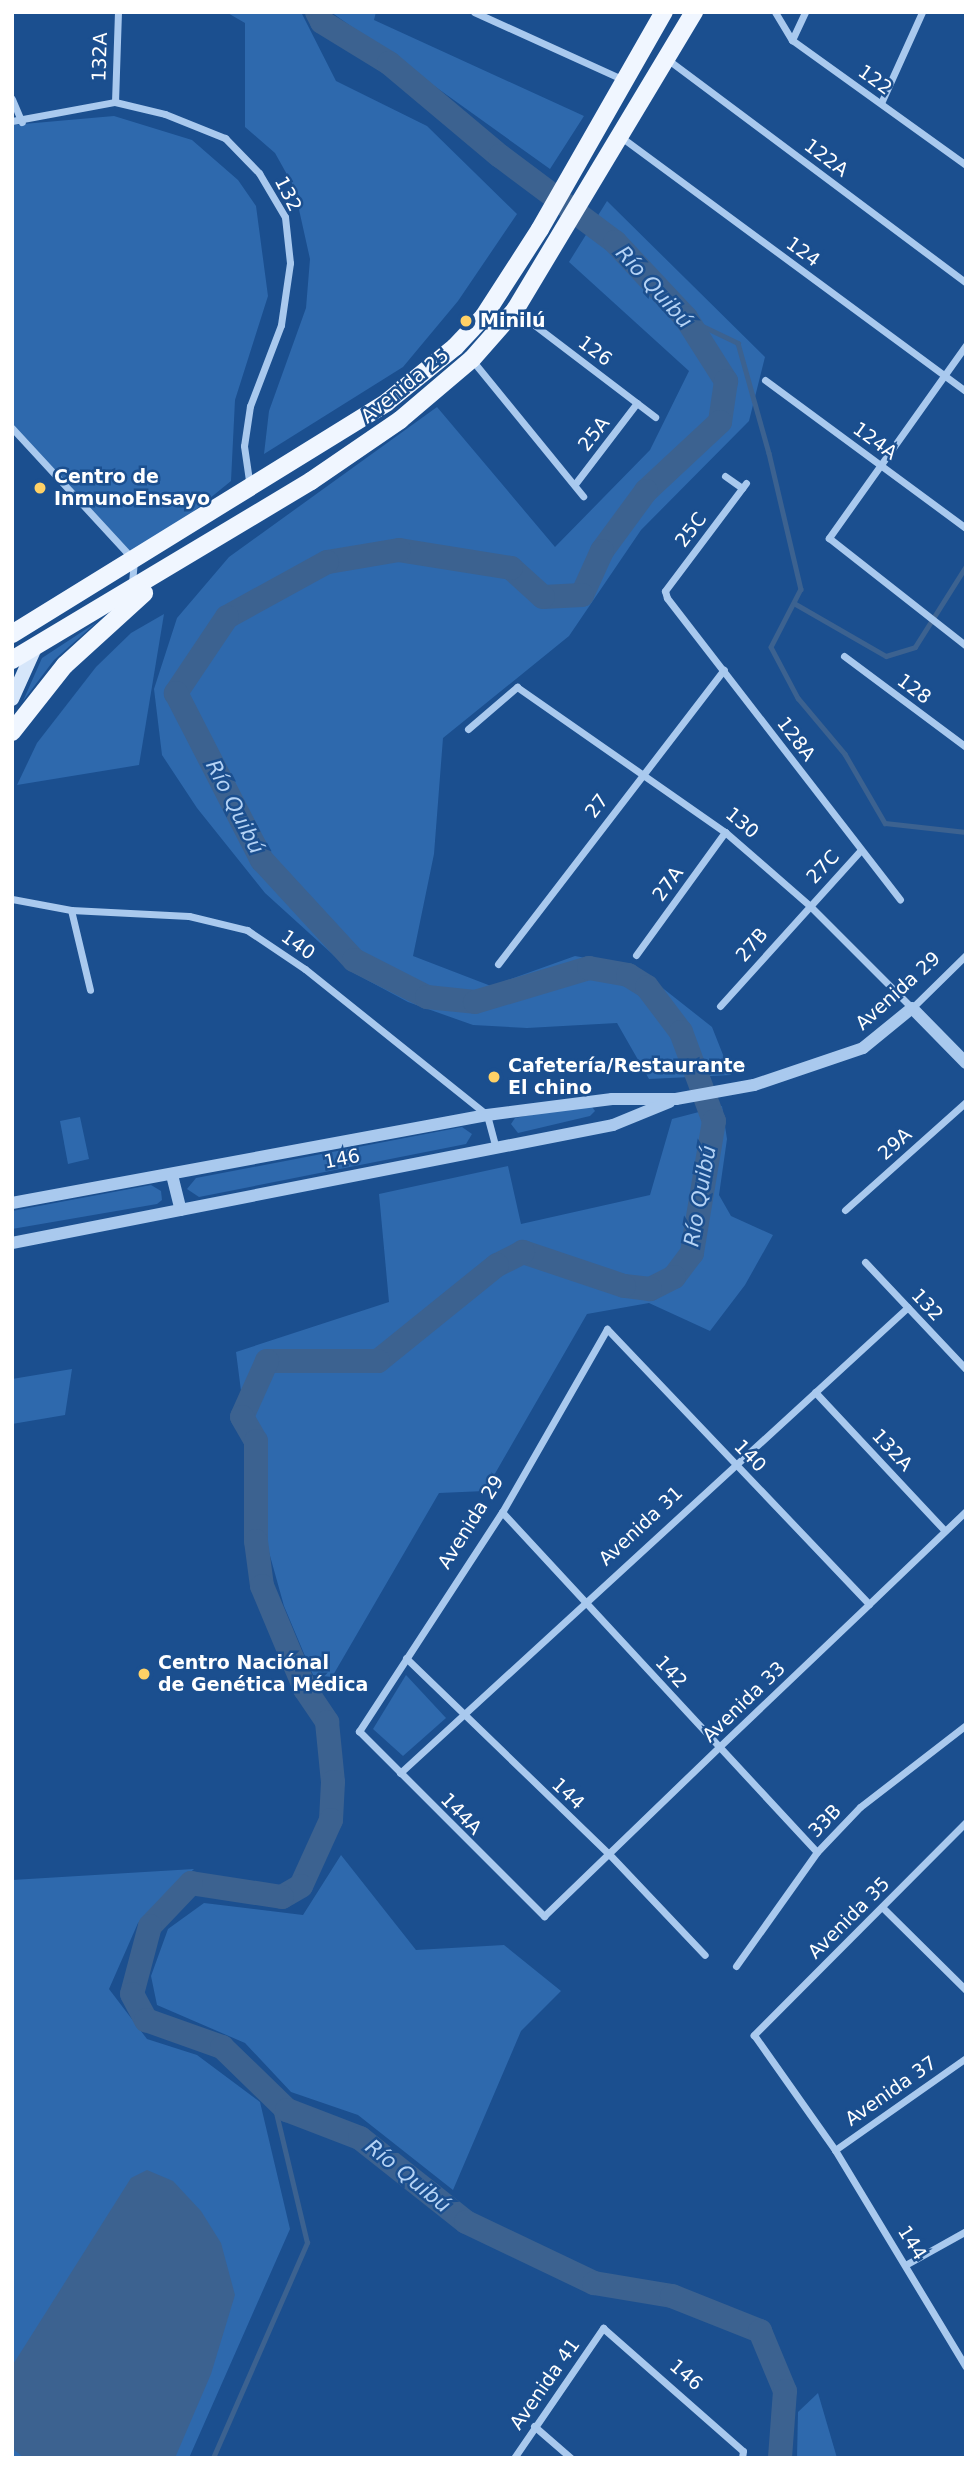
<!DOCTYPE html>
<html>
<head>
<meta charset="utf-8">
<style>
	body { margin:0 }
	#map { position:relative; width:978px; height:2470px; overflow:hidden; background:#1b4f8f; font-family:"DejaVu Sans",sans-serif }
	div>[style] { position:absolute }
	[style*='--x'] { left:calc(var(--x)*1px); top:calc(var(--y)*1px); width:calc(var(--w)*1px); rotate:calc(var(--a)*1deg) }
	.green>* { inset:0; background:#2e69ad }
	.water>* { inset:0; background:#3c6290 }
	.stream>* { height:4.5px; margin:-2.25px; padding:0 2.25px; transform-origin:2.25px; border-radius:2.25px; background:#3c6290 }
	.river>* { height:24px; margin:-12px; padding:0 12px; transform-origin:12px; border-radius:12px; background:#3c6290 }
	.minor>* { height:7px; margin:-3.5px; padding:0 3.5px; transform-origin:3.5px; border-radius:3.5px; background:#a9c9ee }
	.tertiary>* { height:12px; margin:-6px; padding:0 6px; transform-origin:6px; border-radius:6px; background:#a9c9ee }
	.secondary>* { height:14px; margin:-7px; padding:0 7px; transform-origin:7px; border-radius:7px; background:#d6e6fa }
	.primary>* { height:18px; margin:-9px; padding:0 9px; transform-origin:9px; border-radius:9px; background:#f0f6ff }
	.dots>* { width:19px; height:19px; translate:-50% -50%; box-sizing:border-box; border:4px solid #1b4f8f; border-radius:50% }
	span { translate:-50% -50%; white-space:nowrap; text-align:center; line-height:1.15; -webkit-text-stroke:5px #1b4f8f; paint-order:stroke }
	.street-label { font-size:19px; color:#fff }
	.poi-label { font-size:19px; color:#fff; font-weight:700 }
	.left { translate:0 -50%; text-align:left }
	.water-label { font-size:21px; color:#b5d3f5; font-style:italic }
	.frame { position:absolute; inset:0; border:14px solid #fff; pointer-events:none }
</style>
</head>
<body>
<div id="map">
	<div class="green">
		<div style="clip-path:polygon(226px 12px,301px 12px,336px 81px,427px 126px,517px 214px,458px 301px,403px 367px,264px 454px,269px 411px,306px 308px,310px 259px,294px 187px,275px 153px,245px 127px,245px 23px)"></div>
		<div style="clip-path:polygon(331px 12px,376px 12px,374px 20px,584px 116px,550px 169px)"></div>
		<div style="clip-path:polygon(114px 116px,192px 140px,238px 180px,256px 206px,268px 296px,235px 400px,231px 481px,134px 560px,12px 428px,12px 125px)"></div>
		<div style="clip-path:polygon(607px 201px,765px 357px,749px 421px,641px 530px,569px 636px,443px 738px,434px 854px,413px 956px,491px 986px,575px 956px,636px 967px,712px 1027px,731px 1075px,649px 1079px,617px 1023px,527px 1028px,473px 1025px,408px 1002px,352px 972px,265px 893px,197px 808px,162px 755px,154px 689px,177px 618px,229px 557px,437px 407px,555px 547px,650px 450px,689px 371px,569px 262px)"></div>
		<div style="clip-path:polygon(164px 614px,139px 765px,17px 785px,37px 743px,96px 667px,131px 633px)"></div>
		<div style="clip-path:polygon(97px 622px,54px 660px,23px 701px,42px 658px)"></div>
		<div style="clip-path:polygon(590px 1104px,595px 1111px,590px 1116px,518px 1133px,511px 1124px,515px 1118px)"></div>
		<div style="clip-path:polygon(722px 1106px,727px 1139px,719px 1195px,731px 1216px,773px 1235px,745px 1285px,710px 1331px,649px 1303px,587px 1314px,485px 1491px,439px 1493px,332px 1677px,313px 1675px,284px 1606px,267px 1545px,249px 1507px,247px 1450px,233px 1420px,241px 1391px,236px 1352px,389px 1302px,379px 1194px,508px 1166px,521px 1224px,650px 1195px,672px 1119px)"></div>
		<div style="clip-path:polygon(80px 1117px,89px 1159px,68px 1164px,60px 1121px)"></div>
		<div style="clip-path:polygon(462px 1127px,472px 1134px,466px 1144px,199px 1197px,187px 1189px,196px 1178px)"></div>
		<div style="clip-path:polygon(151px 1185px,161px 1191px,162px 1200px,157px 1204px,12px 1229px,12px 1211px)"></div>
		<div style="clip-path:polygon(72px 1369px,65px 1415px,12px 1424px,12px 1379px)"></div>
		<div style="clip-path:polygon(406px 1675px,446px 1718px,403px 1756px,373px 1729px)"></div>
		<div style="clip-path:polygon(341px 1855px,416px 1950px,504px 1945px,561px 1991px,521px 2031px,453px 2190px,358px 2115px,291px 2092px,245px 2043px,157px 2005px,151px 1976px,168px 1929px,204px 1903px,303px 1915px)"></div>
		<div style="clip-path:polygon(194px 1869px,138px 1923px,109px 1989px,147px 2039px,197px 2055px,260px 2102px,290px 2229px,189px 2458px,12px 2458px,12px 1880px)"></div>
		<div style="clip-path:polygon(818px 2393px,837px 2458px,797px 2458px,798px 2412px)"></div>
	</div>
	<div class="water">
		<div style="clip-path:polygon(147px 2170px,173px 2181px,201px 2211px,221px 2243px,235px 2295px,211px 2374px,175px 2458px,24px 2458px,12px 2448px,12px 2366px,131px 2178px)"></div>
	</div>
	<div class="stream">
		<div style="--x:686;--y:318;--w:58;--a:25.7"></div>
		<div style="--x:738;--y:343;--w:114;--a:74.3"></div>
		<div style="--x:769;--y:453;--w:140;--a:76.8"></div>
		<div style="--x:801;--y:589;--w:65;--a:117.3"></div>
		<div style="--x:771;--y:647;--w:58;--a:62.1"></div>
		<div style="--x:798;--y:698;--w:73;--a:50"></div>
		<div style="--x:845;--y:754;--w:80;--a:59.9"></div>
		<div style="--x:885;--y:823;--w:81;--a:6.3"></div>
		<div style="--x:794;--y:603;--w:106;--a:29.9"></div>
		<div style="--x:886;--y:656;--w:30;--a:-17"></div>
		<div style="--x:915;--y:647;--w:96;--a:-57.8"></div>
		<div style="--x:213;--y:2458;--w:235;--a:-66.4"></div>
		<div style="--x:307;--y:2243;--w:151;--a:-103.4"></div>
	</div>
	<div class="river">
		<div style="--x:317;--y:12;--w:11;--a:63"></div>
		<div style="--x:322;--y:22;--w:79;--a:31.5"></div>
		<div style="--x:389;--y:63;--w:145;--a:40"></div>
		<div style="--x:500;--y:156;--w:144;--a:36.8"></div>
		<div style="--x:615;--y:242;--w:104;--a:46.9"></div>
		<div style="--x:686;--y:318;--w:75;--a:57.6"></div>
		<div style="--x:726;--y:381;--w:41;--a:98.3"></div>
		<div style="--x:720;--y:422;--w:101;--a:137"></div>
		<div style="--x:646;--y:491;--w:74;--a:126.3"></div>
		<div style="--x:602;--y:551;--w:48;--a:114.4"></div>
		<div style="--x:582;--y:595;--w:39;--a:177"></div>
		<div style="--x:543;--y:597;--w:43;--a:-137.8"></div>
		<div style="--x:511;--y:568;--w:113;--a:-170.9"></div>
		<div style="--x:399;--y:550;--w:73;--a:170.5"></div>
		<div style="--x:327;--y:562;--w:114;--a:151.2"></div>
		<div style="--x:227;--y:617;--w:92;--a:123.9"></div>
		<div style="--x:176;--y:693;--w:188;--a:62.8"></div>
		<div style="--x:262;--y:860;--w:136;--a:47.4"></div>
		<div style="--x:354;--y:960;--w:82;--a:26.9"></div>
		<div style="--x:427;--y:997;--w:48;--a:5.9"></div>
		<div style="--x:475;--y:1002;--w:119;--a:-16.6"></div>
		<div style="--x:589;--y:968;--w:40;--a:10"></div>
		<div style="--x:628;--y:975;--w:22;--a:32"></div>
		<div style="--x:647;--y:987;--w:56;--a:52.9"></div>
		<div style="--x:681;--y:1032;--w:95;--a:69.7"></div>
		<div style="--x:714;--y:1121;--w:134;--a:99.5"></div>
		<div style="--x:692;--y:1253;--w:30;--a:127"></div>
		<div style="--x:674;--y:1277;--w:27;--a:153"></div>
		<div style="--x:650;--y:1289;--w:26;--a:-173"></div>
		<div style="--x:624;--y:1286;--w:107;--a:-161.4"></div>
		<div style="--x:523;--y:1252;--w:29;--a:153"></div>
		<div style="--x:497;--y:1265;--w:153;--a:141.1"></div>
		<div style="--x:378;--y:1361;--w:111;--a:180"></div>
		<div style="--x:267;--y:1361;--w:61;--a:114.1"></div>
		<div style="--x:242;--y:1417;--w:28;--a:60"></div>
		<div style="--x:256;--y:1441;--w:100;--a:90"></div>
		<div style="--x:256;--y:1541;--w:45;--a:82.4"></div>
		<div style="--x:262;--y:1586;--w:112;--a:67.3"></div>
		<div style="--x:305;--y:1689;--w:40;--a:56"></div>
		<div style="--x:327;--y:1722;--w:60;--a:84.3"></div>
		<div style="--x:333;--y:1782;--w:38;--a:93"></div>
		<div style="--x:331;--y:1820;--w:72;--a:114.4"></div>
		<div style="--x:301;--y:1886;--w:22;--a:150"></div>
		<div style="--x:282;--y:1897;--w:92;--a:-171.3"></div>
		<div style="--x:191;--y:1883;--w:59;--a:133.6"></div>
		<div style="--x:150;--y:1926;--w:70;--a:104.8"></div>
		<div style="--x:132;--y:1994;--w:30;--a:62"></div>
		<div style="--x:146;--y:2020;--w:81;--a:19.6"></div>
		<div style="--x:222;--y:2047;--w:91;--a:44.1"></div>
		<div style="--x:287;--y:2110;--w:78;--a:21"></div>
		<div style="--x:360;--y:2138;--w:135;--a:38.4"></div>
		<div style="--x:466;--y:2222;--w:142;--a:25.5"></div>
		<div style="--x:594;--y:2283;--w:79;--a:9.5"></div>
		<div style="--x:672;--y:2296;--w:95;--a:21.7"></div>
		<div style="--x:760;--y:2331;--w:65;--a:67.4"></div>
		<div style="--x:785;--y:2391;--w:67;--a:94.3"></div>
	</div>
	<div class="minor">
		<div style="--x:474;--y:12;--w:165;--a:24.4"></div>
		<div style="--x:775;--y:12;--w:33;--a:59"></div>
		<div style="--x:792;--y:40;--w:214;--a:35.7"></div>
		<div style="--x:792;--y:40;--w:31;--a:-65"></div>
		<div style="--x:667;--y:59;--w:374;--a:36.8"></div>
		<div style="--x:12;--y:99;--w:25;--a:67"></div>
		<div style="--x:115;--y:102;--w:90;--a:-88.1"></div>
		<div style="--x:881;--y:103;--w:100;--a:-65.7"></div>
		<div style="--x:12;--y:121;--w:105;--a:-10.5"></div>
		<div style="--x:115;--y:102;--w:51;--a:13.5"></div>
		<div style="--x:165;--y:114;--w:65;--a:21.8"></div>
		<div style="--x:225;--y:138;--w:49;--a:45.8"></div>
		<div style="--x:259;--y:173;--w:51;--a:59.4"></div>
		<div style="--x:285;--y:217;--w:46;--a:83.8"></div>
		<div style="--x:290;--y:263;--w:63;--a:98.3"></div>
		<div style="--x:281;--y:325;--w:87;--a:110.9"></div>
		<div style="--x:250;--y:406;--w:40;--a:98.5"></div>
		<div style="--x:244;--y:446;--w:41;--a:81.7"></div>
		<div style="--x:621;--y:137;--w:428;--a:36.4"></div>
		<div style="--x:516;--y:311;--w:175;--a:37.3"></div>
		<div style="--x:966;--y:345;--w:237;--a:125.4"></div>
		<div style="--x:829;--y:538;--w:174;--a:38.2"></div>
		<div style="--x:472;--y:360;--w:176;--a:50.8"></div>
		<div style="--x:765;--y:380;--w:250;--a:36.4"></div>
		<div style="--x:12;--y:428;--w:180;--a:47.3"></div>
		<div style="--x:134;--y:560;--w:24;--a:95"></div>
		<div style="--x:725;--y:476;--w:21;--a:35"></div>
		<div style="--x:746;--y:483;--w:135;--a:126.9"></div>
		<div style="--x:665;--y:591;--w:7;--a:74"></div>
		<div style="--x:667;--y:598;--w:381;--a:52.3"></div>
		<div style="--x:575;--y:484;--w:102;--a:-52.6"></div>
		<div style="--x:844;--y:656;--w:152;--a:36.7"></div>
		<div style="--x:468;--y:729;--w:65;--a:-40.6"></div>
		<div style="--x:517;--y:687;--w:254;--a:34.9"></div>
		<div style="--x:725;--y:832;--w:111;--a:41"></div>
		<div style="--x:809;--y:905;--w:146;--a:45"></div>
		<div style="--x:912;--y:1008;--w:76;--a:-44.5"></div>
		<div style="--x:12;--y:899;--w:60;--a:10.6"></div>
		<div style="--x:71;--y:910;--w:118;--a:2.9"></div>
		<div style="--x:189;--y:916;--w:60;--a:13.6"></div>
		<div style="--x:247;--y:930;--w:70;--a:33.9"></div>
		<div style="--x:305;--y:969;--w:233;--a:38.7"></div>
		<div style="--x:487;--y:1115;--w:35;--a:75"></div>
		<div style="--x:71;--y:910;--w:82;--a:76.6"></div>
		<div style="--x:636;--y:955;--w:152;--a:-54.1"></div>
		<div style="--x:498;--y:964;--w:371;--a:-52.5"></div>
		<div style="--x:720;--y:1006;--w:210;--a:-47.9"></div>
		<div style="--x:845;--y:1210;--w:162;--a:-41.8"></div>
		<div style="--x:865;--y:1262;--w:147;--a:46.7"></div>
		<div style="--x:815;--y:1392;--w:190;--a:46.9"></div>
		<div style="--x:502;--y:1512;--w:463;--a:47.2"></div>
		<div style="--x:869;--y:1604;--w:380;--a:-133.6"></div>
		<div style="--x:607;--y:1329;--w:211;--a:119.8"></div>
		<div style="--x:502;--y:1512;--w:262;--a:123.1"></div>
		<div style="--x:359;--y:1731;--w:262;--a:45"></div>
		<div style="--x:544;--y:1916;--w:243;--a:-44"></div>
		<div style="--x:719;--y:1747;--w:207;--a:-43.6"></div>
		<div style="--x:869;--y:1604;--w:134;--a:-43.8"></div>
		<div style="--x:406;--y:1658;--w:282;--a:44"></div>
		<div style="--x:609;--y:1854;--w:139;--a:46.5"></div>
		<div style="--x:400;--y:1773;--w:689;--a:-42.53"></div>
		<div style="--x:966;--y:1822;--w:301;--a:134.9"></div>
		<div style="--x:754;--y:2035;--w:141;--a:54.8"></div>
		<div style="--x:835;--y:2150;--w:253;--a:58.9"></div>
		<div style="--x:882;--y:1907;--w:118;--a:44.7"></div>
		<div style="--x:736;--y:1966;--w:140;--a:-54.6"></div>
		<div style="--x:817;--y:1852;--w:62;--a:-46.3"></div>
		<div style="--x:860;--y:1807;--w:134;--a:-37.7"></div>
		<div style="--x:835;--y:2150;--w:160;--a:-35.1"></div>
		<div style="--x:907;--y:2264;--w:68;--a:-29.2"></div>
		<div style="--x:534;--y:2426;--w:49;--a:40.9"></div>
		<div style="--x:514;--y:2458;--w:158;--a:-55.6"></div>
		<div style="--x:603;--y:2328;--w:186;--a:41.3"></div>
		<div style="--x:743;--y:2451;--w:7;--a:98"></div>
	</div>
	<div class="tertiary">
		<div style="--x:172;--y:1175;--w:36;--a:76"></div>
		<div style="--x:12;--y:1203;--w:483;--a:-10.5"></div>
		<div style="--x:487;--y:1115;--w:126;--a:-7.3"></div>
		<div style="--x:612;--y:1099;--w:64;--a:0"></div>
		<div style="--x:676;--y:1099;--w:79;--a:-10.2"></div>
		<div style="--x:754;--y:1085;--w:115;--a:-18.7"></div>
		<div style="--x:863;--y:1048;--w:63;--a:-39.2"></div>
		<div style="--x:912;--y:1008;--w:77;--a:45.5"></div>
		<div style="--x:12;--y:1243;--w:612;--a:-11.11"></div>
		<div style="--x:613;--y:1125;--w:61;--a:-22.3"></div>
	</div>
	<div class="secondary">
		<div style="--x:12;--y:699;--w:56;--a:-65.7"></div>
	</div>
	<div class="primary">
		<div style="--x:12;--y:634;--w:441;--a:-31.7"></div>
		<div style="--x:387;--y:402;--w:87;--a:-39"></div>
		<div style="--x:455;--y:347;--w:42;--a:-46.9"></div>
		<div style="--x:484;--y:316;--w:103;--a:-57.2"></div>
		<div style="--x:540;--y:229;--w:250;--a:-60.3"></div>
		<div style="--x:12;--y:660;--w:348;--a:-30.9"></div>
		<div style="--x:311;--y:481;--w:108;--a:-34.4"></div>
		<div style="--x:400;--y:420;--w:94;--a:-40.3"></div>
		<div style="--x:472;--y:359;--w:65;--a:-48.7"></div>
		<div style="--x:515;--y:310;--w:348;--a:-59"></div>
		<div style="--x:12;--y:732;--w:85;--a:-51.7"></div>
		<div style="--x:65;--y:665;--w:107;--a:-42.3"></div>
	</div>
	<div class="dots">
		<div style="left:466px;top:321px;background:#ffd166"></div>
		<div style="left:40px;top:488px;background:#ffd166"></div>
		<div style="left:494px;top:1077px;background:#ffd166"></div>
		<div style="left:144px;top:1674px;background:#ffd166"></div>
	</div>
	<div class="street-label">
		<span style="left:100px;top:57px;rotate:-88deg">132A</span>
		<span style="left:875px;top:80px;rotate:36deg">122</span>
		<span style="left:826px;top:158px;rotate:37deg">122A</span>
		<span style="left:288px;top:194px;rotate:63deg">132</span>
		<span style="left:803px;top:252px;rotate:36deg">124</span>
		<span style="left:595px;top:351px;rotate:37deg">126</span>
		<span style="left:405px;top:386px;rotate:-39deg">Avenida 25</span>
		<span style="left:594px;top:434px;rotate:-52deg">25A</span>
		<span style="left:875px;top:441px;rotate:36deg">124A</span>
		<span style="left:691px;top:530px;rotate:-53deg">25C</span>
		<span style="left:914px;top:689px;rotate:37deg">128</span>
		<span style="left:796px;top:739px;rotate:53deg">128A</span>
		<span style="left:597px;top:806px;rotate:-53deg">27</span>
		<span style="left:742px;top:823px;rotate:40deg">130</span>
		<span style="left:823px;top:867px;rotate:-47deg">27C</span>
		<span style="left:668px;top:884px;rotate:-54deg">27A</span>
		<span style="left:298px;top:945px;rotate:35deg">140</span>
		<span style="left:752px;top:945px;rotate:-49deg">27B</span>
		<span style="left:898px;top:991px;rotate:-42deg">Avenida 29</span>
		<span style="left:895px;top:1144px;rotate:-42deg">29A</span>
		<span style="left:342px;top:1159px;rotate:-11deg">146</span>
		<span style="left:927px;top:1305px;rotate:47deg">132</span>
		<span style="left:892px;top:1450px;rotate:47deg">132A</span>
		<span style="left:750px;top:1456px;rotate:46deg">140</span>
		<span style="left:471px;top:1522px;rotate:-58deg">Avenida 29</span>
		<span style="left:641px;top:1526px;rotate:-43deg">Avenida 31</span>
		<span style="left:671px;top:1672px;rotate:47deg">142</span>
		<span style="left:744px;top:1702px;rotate:-44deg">Avenida 33</span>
		<span style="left:568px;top:1794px;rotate:43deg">144</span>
		<span style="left:461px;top:1814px;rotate:46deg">144A</span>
		<span style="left:825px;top:1821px;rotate:-46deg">33B</span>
		<span style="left:849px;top:1918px;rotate:-45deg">Avenida 35</span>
		<span style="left:891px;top:2091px;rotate:-35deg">Avenida 37</span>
		<span style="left:912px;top:2243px;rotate:58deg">144</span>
		<span style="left:686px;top:2375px;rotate:41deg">146</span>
		<span style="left:545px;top:2384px;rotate:-55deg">Avenida 41</span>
	</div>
	<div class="poi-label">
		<span class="left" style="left:480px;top:321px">Minilú</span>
		<span class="left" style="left:54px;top:488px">Centro de<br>InmunoEnsayo</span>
		<span class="left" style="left:508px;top:1077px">Cafetería/Restaurante<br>El chino</span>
		<span class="left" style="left:158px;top:1674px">Centro Naciónal<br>de Genética Médica</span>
	</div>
	<div class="water-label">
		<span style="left:654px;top:287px;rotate:48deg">Río Quibú</span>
		<span style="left:235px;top:807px;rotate:63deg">Río Quibú</span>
		<span style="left:700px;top:1196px;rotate:-80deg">Río Quibú</span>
		<span style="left:408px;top:2176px;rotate:39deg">Río Quibú</span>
	</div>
	<div class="frame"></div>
</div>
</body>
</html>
